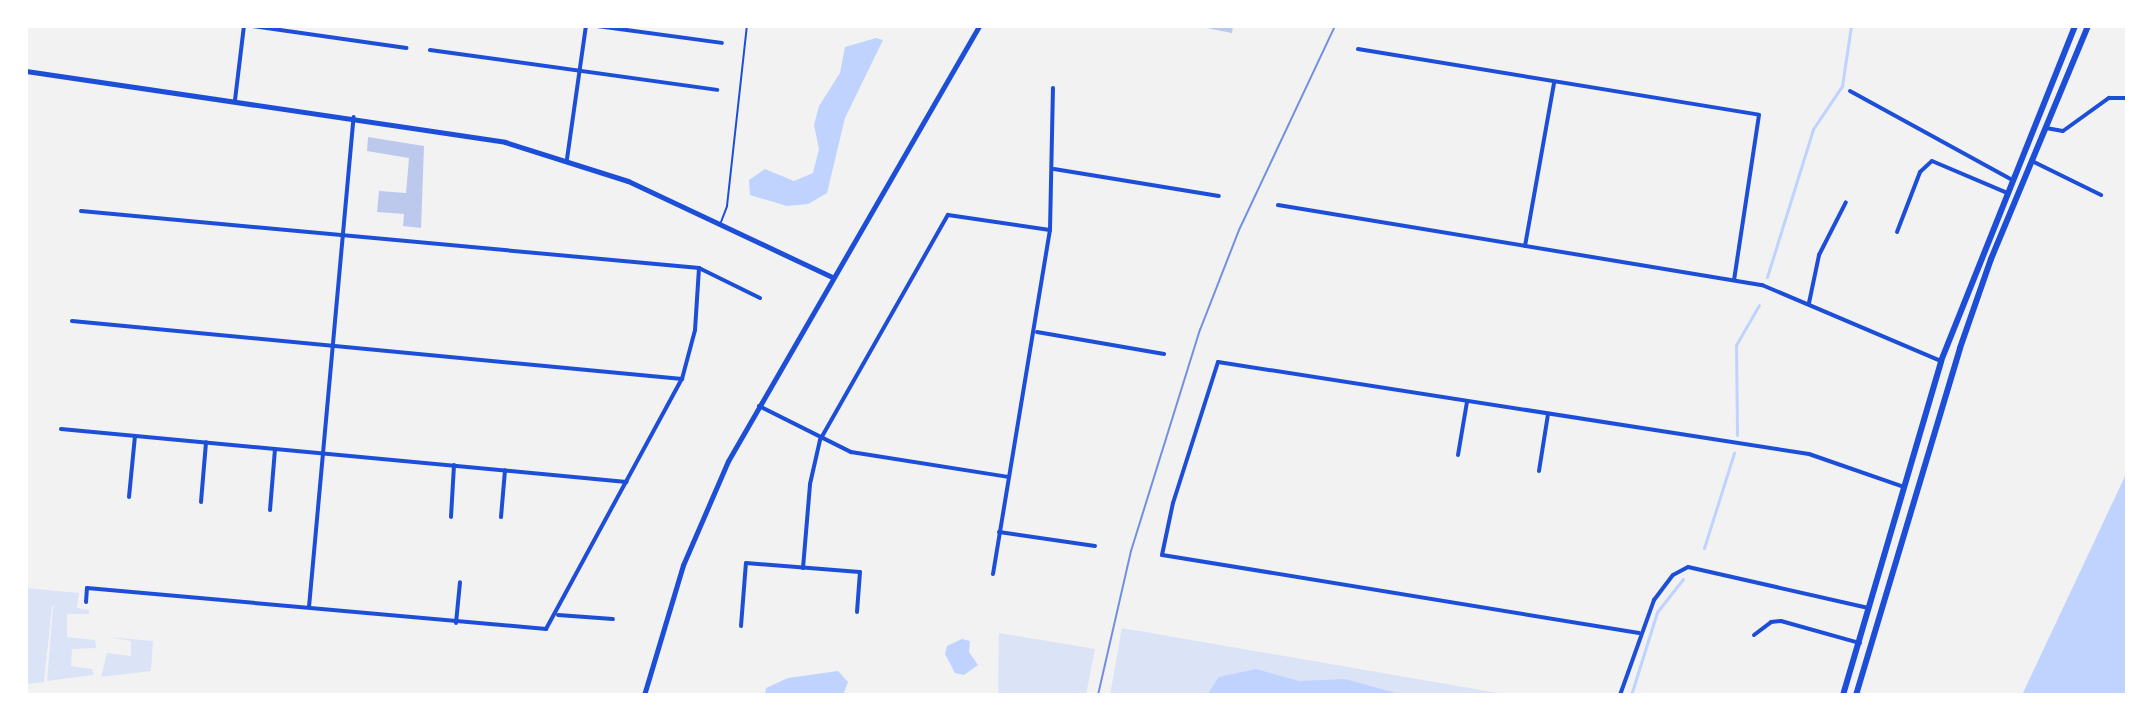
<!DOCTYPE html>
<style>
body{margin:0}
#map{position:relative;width:2153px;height:721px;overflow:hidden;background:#f2f2f2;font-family:"IBM Plex Serif",serif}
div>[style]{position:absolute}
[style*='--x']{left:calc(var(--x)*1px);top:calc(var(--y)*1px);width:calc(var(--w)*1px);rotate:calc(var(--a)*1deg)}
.green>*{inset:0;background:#dbe4f7}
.water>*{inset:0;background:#bfd3fe}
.stream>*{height:3px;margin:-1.5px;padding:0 1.5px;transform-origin:1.5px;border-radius:1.5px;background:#bfd3fe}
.building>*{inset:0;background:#bdc9ec}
.service>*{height:2px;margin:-1px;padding:0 1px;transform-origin:1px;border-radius:1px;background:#1d4ed8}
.minor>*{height:4px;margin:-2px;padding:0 2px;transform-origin:2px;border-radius:2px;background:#1d4ed8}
.tertiary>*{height:5px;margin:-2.5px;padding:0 2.5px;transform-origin:2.5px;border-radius:2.5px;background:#1d4ed8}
.secondary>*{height:6px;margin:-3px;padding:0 3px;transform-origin:3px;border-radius:3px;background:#1d4ed8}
.tram>*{height:2px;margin:-1px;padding:0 1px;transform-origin:1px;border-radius:1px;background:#7290e2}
span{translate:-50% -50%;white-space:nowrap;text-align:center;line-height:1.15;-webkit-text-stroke:6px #fff;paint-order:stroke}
.frame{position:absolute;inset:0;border:28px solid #fff;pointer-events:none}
</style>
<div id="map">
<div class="green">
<div style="clip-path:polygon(26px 588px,79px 593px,77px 608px,89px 610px,89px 614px,67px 614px,67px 637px,95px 640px,96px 648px,72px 649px,71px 666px,92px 669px,94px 675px,47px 681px,53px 607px,58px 607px,52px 606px,44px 682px,26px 684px)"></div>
<div style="clip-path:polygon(1122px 628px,1510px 695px,1110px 695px)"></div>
<div style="clip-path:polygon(999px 633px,1095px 649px,1086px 695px,998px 695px)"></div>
<div style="clip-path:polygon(108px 637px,153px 641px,151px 671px,101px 677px,107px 653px,131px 656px,131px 641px)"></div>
</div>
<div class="water">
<div style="clip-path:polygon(876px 38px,883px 40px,845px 118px,827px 193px,808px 204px,787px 206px,750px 195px,749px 180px,765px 169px,794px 181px,813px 173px,819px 149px,814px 125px,819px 106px,840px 73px,845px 47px)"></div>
<div style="clip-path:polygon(2127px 472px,2127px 695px,2022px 695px)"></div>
<div style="clip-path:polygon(962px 639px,970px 641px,969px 652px,978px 665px,964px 675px,955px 673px,945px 654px,947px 646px)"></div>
<div style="clip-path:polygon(1256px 669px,1299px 681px,1345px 679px,1403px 695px,1207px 695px,1219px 677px)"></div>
<div style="clip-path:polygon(838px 671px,848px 682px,843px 695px,765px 695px,766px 688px,788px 678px)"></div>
</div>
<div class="stream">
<div style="--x:1767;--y:277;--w:155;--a:-72.7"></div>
<div style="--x:1813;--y:129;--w:52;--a:-56"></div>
<div style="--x:1842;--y:86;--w:61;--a:-81.5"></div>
<div style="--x:1737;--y:435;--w:90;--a:-90.6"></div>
<div style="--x:1736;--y:345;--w:46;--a:-60.1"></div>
<div style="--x:1704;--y:548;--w:100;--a:-72.5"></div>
<div style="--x:1631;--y:695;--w:87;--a:-72.6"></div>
<div style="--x:1657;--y:612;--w:42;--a:-51.8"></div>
</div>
<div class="building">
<div style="clip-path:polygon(1196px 26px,1233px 26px,1232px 33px)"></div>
<div style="clip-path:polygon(368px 137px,424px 146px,421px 228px,403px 226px,404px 214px,377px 212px,379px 191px,406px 193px,409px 158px,367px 151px)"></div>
</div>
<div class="service">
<div style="--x:721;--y:222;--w:17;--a:-69"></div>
<div style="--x:727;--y:206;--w:181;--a:-83.7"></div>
</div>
<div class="minor">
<div style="--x:252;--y:26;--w:156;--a:8.1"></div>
<div style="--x:597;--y:26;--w:126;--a:7.7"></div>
<div style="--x:1358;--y:49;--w:406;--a:9.3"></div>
<div style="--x:1759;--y:115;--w:167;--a:98.6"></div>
<div style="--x:430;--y:50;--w:290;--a:7.9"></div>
<div style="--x:1850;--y:91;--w:183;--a:28.7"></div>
<div style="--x:235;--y:100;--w:75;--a:-83.1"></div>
<div style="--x:2046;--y:128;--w:17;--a:10"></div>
<div style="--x:2063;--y:131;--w:57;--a:-35.7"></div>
<div style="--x:2109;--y:98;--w:18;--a:0"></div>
<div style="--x:567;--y:159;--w:134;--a:-81.9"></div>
<div style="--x:2032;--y:161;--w:77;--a:26.2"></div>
<div style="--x:1054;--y:169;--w:167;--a:9.3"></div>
<div style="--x:1278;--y:205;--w:491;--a:9.4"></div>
<div style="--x:1762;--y:285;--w:194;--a:23"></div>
<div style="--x:81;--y:211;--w:621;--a:5.27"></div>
<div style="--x:699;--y:268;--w:68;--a:26.2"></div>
<div style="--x:1897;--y:232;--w:64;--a:-69"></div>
<div style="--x:1920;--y:172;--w:16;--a:-43"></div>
<div style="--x:1932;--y:161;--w:79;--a:23"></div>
<div style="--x:1525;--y:246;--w:166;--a:-79.9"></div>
<div style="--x:1809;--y:303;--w:49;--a:-78.2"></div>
<div style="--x:1819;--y:255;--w:59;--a:-63"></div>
<div style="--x:72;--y:321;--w:613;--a:5.43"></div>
<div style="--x:1037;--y:332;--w:129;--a:9.8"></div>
<div style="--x:759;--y:406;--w:103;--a:26.6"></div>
<div style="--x:851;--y:452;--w:159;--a:9"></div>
<div style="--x:61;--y:429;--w:568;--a:5.35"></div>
<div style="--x:1458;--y:455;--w:54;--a:-80.4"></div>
<div style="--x:1539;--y:471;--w:58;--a:-81"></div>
<div style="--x:129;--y:497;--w:61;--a:-84.4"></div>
<div style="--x:201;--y:502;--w:60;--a:-85.2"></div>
<div style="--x:270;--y:510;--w:61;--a:-85.3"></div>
<div style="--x:451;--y:517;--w:52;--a:-86.7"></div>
<div style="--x:501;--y:517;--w:47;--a:-85.1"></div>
<div style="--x:999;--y:532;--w:97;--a:8.3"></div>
<div style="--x:803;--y:568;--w:84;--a:-85.2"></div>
<div style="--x:810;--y:484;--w:45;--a:-77.2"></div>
<div style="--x:820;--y:440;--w:259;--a:-60.4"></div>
<div style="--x:948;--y:215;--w:103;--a:8.4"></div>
<div style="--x:993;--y:574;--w:349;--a:-80.6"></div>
<div style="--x:1050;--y:230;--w:142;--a:-88.8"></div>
<div style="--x:86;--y:602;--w:14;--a:-86"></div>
<div style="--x:87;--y:588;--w:461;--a:5.1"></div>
<div style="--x:546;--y:629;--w:285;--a:-61.5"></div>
<div style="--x:682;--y:379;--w:51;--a:-75.1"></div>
<div style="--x:695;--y:330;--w:62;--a:-86.3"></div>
<div style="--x:309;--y:607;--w:492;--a:-84.8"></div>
<div style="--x:558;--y:615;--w:55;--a:4.2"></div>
<div style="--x:456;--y:623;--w:41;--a:-84.4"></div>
<div style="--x:741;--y:626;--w:63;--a:-85.5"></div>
<div style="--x:746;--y:563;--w:114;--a:4.5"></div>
<div style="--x:860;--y:572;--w:40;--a:94.3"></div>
<div style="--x:1639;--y:633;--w:483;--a:-170.7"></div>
<div style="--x:1162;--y:555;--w:53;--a:-78.1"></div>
<div style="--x:1173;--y:503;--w:148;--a:-72.3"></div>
<div style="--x:1218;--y:362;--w:598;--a:8.85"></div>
<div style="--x:1809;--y:454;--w:101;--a:19.2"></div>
<div style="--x:1754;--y:635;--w:21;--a:-37"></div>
<div style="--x:1771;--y:622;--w:10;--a:-6"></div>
<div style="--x:1781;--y:621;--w:82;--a:15.6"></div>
<div style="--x:1620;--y:695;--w:101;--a:-70.3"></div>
<div style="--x:1654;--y:600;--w:31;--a:-53"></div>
<div style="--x:1673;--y:575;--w:17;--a:-28"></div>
<div style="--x:1688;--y:567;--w:185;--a:12.8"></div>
</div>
<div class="tertiary">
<div style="--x:26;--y:71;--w:484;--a:8.4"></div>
<div style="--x:505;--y:142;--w:129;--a:17.6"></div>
<div style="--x:628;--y:181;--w:225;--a:25.2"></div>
<div style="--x:644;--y:695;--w:136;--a:-73.3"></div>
<div style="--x:683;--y:565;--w:113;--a:-66.6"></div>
<div style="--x:728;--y:461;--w:502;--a:-60.01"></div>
</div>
<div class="secondary">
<div style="--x:1843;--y:695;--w:348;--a:-73.6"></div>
<div style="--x:1941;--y:361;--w:361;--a:-68.2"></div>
<div style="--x:1856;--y:695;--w:362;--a:-73.3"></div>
<div style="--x:1960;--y:348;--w:94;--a:-70.8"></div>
<div style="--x:1991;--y:259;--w:252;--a:-67.4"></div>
</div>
<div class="tram">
<div style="--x:1098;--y:695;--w:148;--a:-77.1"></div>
<div style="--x:1131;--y:551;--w:232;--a:-72.7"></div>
<div style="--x:1200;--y:330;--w:107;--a:-68.7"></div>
<div style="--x:1239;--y:230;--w:225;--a:-64.8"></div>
</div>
<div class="frame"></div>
</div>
